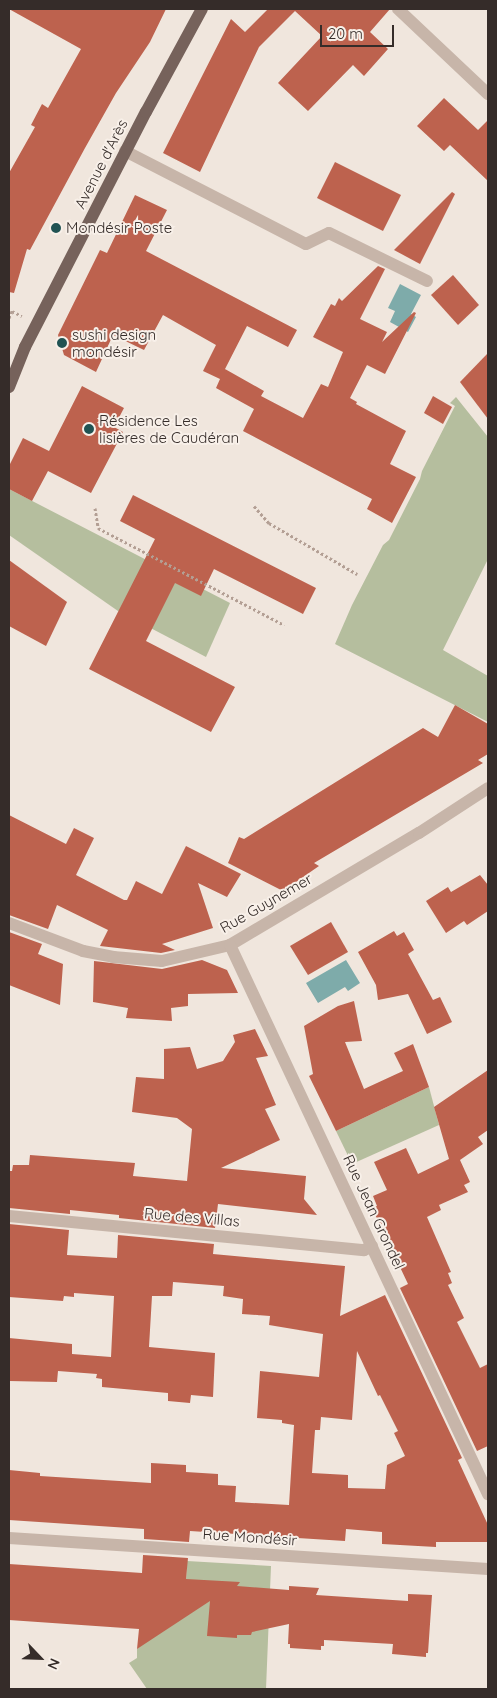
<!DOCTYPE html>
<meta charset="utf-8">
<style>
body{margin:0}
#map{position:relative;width:497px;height:1698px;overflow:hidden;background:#f0e6dd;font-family:Quicksand,sans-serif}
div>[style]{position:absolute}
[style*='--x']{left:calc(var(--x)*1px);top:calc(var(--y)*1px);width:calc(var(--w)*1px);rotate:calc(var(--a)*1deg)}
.green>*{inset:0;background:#b5be9e}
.water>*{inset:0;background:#7eabaa}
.building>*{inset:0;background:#bd624e}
.path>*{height:3px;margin-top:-1.5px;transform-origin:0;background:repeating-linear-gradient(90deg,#b39f94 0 2.5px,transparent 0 5px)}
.minor>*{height:12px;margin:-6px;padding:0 6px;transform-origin:6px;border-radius:6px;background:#c7b5a9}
.major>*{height:12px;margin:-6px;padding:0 6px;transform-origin:6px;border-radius:6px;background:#76625b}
.dots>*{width:14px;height:14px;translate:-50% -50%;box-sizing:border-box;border:2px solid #f8f0e9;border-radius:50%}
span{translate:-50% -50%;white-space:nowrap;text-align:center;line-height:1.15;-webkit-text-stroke:4px #f8f0e9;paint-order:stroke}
.street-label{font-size:15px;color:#352c29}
.poi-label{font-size:15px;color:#352c29}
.left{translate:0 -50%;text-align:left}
.frame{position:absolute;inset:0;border:10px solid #352c29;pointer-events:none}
.north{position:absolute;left:15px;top:1633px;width:50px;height:50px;-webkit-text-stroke:4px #f8f0e9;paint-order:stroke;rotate:114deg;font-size:14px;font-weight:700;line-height:20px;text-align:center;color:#352c29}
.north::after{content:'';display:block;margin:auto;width:18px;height:22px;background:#352c29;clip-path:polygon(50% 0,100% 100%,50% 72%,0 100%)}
.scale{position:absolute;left:320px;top:25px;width:74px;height:22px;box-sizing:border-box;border:2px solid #352c29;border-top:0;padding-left:6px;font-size:15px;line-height:18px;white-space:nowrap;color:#352c29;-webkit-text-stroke:4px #f8f0e9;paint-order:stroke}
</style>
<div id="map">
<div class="green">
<div style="clip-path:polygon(456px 397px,488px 437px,488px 559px,443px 650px,488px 676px,488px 722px,335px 644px,352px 605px,383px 545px,389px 540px,420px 479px,422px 471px,455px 406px,450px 403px)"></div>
<div style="clip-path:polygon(9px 489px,230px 603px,206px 657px,118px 611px,9px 535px)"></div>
<div style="clip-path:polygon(429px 1087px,439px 1125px,352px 1164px,336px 1131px)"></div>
<div style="clip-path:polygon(187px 1561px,271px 1566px,266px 1689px,147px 1689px,129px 1663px,137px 1658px,137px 1649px,185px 1598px)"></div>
</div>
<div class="water">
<div style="clip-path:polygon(400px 284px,421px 295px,411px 314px,416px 317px,408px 332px,390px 322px,395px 311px,388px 308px)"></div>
<div style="clip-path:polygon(346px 960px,360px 983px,348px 991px,345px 987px,318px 1003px,306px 983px)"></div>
</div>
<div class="building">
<div style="clip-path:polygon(9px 9px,166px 9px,150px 42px,116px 93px,85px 148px,30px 250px,27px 249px,14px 293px,9px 292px,9px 173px,35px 127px,31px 125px,42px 104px,48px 108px,81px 49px)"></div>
<div style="clip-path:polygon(268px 9px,390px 9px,370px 32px,388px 49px,364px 76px,353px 65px,308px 111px,278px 83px,322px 36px,295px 11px,259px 47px,200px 172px,163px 153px,231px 19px,245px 32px)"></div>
<div style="clip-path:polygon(444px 98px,478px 130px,488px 120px,488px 181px,450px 145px,444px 151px,417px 126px)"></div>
<div style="clip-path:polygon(335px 162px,401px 195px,383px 231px,317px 198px)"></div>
<div style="clip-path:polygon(452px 192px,455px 194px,420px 264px,394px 250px)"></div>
<div style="clip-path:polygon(135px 195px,167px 210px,146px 251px,297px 330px,288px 347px,247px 326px,224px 371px,225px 369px,264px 391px,261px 396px,303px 418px,321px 384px,328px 387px,343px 352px,313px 337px,331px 304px,335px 306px,339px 298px,342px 301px,378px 266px,385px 269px,360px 319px,387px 332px,382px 342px,414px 312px,416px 313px,385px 374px,367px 365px,350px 398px,357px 402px,356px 404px,406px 431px,390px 464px,416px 477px,392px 523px,367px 509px,372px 499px,243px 431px,254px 409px,216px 388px,220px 379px,203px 371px,216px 345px,163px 315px,144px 350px,113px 335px,96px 372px,64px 355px,58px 335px,100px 250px,107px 253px)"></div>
<div style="clip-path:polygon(453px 275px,479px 305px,458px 325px,431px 295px)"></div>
<div style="clip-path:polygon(488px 353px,488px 419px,460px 382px)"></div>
<div style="clip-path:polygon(82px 386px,124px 408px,114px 427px,123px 432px,91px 493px,48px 471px,32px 501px,9px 489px,9px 466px,23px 438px,49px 451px)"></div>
<div style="clip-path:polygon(433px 396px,452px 407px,443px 424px,424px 413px)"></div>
<div style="clip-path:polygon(133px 495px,316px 588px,303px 614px,214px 569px,201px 596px,175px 583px,146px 641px,235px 687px,211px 732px,89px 669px,155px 539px,120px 521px)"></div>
<div style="clip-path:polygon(9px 560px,67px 602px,46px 646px,9px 626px)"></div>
<div style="clip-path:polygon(455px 705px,488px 724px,488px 754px,478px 760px,483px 763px,314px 863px,319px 866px,283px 891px,228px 863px,239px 837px,244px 839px,423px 728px,438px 737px)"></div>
<div style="clip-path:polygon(9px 815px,66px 844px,74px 828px,94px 838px,76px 875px,124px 900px,127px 900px,136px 881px,162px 894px,186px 846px,241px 874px,227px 897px,198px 883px,213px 928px,162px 944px,175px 950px,161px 953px,100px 946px,108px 930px,57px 905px,48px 929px,9px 915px)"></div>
<div style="clip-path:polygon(480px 875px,488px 885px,488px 911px,467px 925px,464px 921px,446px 933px,426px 901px,448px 887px,451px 892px)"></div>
<div style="clip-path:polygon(331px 922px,348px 952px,308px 975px,290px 946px)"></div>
<div style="clip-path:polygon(394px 931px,397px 936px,404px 932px,414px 950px,408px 954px,433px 1000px,440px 997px,452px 1022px,427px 1034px,408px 994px,378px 1000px,376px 985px,358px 952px)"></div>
<div style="clip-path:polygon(9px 932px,42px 944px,38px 954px,63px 964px,60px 1005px,9px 985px)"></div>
<div style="clip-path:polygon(202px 960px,227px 970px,238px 993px,188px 994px,188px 1006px,171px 1008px,172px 1021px,126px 1018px,128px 1008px,93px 1002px,94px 961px,162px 969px)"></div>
<div style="clip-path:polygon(354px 1001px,362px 1041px,345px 1042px,364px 1089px,403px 1071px,394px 1053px,413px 1044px,429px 1087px,336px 1131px,309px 1076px,313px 1074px,304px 1026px,338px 1006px)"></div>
<div style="clip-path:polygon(255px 1029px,268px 1056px,256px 1058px,276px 1105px,265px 1109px,280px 1140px,221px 1168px,306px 1176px,304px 1199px,317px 1215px,218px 1204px,215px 1228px,119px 1218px,119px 1215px,70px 1210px,70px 1214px,9px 1208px,9px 1171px,12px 1171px,13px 1165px,29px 1165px,30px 1155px,135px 1163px,133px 1176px,187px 1181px,192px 1129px,177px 1118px,132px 1112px,136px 1077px,164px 1079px,164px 1049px,190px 1047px,197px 1069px,223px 1061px,235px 1042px,233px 1035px)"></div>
<div style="clip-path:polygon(488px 1070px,488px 1130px,478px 1137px,483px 1144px,460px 1160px,470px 1182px,464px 1185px,468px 1192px,439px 1205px,441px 1210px,427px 1217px,451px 1272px,448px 1273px,452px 1283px,448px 1285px,464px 1318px,457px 1322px,480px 1368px,488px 1364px,488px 1446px,477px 1451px,400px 1288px,408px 1284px,372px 1208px,377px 1206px,373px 1196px,387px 1190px,374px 1162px,406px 1148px,418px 1174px,449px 1159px,434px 1107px)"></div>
<div style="clip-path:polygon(evenodd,9px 1224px,69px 1230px,67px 1255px,117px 1258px,118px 1235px,214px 1244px,213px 1254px,345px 1266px,340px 1316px,385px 1295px,462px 1458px,458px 1460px,488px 1525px,488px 1542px,436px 1542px,436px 1547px,382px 1544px,382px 1532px,346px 1529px,345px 1541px,190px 1531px,189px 1542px,144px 1539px,144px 1529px,9px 1520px,9px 1470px,40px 1473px,40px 1476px,151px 1483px,151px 1463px,186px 1465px,186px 1472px,218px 1474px,218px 1485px,236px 1486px,235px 1502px,289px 1505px,294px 1425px,282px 1423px,282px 1420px,257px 1418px,260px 1371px,319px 1377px,323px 1334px,269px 1325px,270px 1316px,242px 1314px,243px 1299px,223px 1296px,224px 1286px,173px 1282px,172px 1296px,152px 1296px,149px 1347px,215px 1353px,213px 1397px,191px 1395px,190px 1403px,168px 1401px,168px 1393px,102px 1387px,102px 1379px,96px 1378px,97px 1374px,58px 1371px,57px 1382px,9px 1381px,9px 1338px,72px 1344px,72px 1354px,111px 1357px,114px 1296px,74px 1293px,74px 1297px,64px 1296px,63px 1301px,9px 1297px,9px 1224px,357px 1351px,378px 1396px,380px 1395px,398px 1431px,394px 1433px,405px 1456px,387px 1465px,385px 1489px,348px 1488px,348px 1475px,312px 1473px,315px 1430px,320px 1430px,321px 1417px,352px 1420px,357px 1351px)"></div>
<div style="clip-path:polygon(143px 1555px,188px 1558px,186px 1579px,240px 1582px,237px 1586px,289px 1590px,289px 1586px,319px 1588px,316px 1595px,408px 1601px,408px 1594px,432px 1595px,428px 1653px,426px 1653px,426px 1657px,392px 1654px,393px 1644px,324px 1640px,324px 1646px,321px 1646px,321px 1650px,290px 1648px,290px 1644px,288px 1644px,289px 1624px,252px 1632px,251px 1635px,237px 1635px,237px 1638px,207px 1636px,210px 1601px,137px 1649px,139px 1629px,9px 1620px,9px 1564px,142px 1573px)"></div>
</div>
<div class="path">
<div style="--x:9;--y:318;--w:8;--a:-67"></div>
<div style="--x:12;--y:311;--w:11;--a:27"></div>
<div style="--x:254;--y:506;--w:23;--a:49"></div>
<div style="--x:269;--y:523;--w:102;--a:30.1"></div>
<div style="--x:95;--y:508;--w:20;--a:81"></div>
<div style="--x:98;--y:528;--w:210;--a:27.5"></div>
</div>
<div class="minor">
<div style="--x:398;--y:9;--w:124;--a:43.4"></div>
<div style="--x:125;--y:151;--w:203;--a:27.2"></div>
<div style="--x:306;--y:244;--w:25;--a:-26"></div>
<div style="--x:329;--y:233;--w:109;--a:26.1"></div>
<div style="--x:9;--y:923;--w:79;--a:20.7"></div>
<div style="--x:83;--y:951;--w:31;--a:11"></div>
<div style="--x:113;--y:957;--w:49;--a:4.7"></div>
<div style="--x:162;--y:961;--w:70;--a:-13.2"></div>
<div style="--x:230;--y:945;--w:220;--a:-30.7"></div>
<div style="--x:419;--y:833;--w:82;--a:-33.1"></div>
<div style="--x:230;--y:945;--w:607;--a:64.83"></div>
<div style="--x:9;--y:1216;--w:357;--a:5.5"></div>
<div style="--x:364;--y:1250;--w:9;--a:-27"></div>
<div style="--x:9;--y:1538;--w:480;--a:3.7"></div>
</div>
<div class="major">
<div style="--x:9;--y:387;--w:43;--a:-68.2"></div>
<div style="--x:25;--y:347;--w:264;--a:-62.8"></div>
<div style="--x:146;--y:112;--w:117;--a:-61.5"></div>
</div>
<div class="dots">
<div style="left:56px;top:228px;background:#215353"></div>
<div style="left:62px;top:343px;background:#215353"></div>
<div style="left:89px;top:429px;background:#215353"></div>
</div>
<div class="street-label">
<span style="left:101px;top:164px;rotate:-63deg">Avenue d'Arès</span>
<span style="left:266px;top:903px;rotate:-30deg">Rue Guynemer</span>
<span style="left:374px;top:1212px;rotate:65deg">Rue Jean Grondel</span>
<span style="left:192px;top:1217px;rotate:5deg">Rue des Villas</span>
<span style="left:250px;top:1537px;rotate:4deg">Rue Mondésir</span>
</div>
<div class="poi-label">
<span class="left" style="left:66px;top:228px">Mondésir Poste</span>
<span class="left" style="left:72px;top:343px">sushi design<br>mondésir</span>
<span class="left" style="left:99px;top:429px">Résidence Les<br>lisières de Caudéran</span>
</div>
<div class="frame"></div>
<div class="north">N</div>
<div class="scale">20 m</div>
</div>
